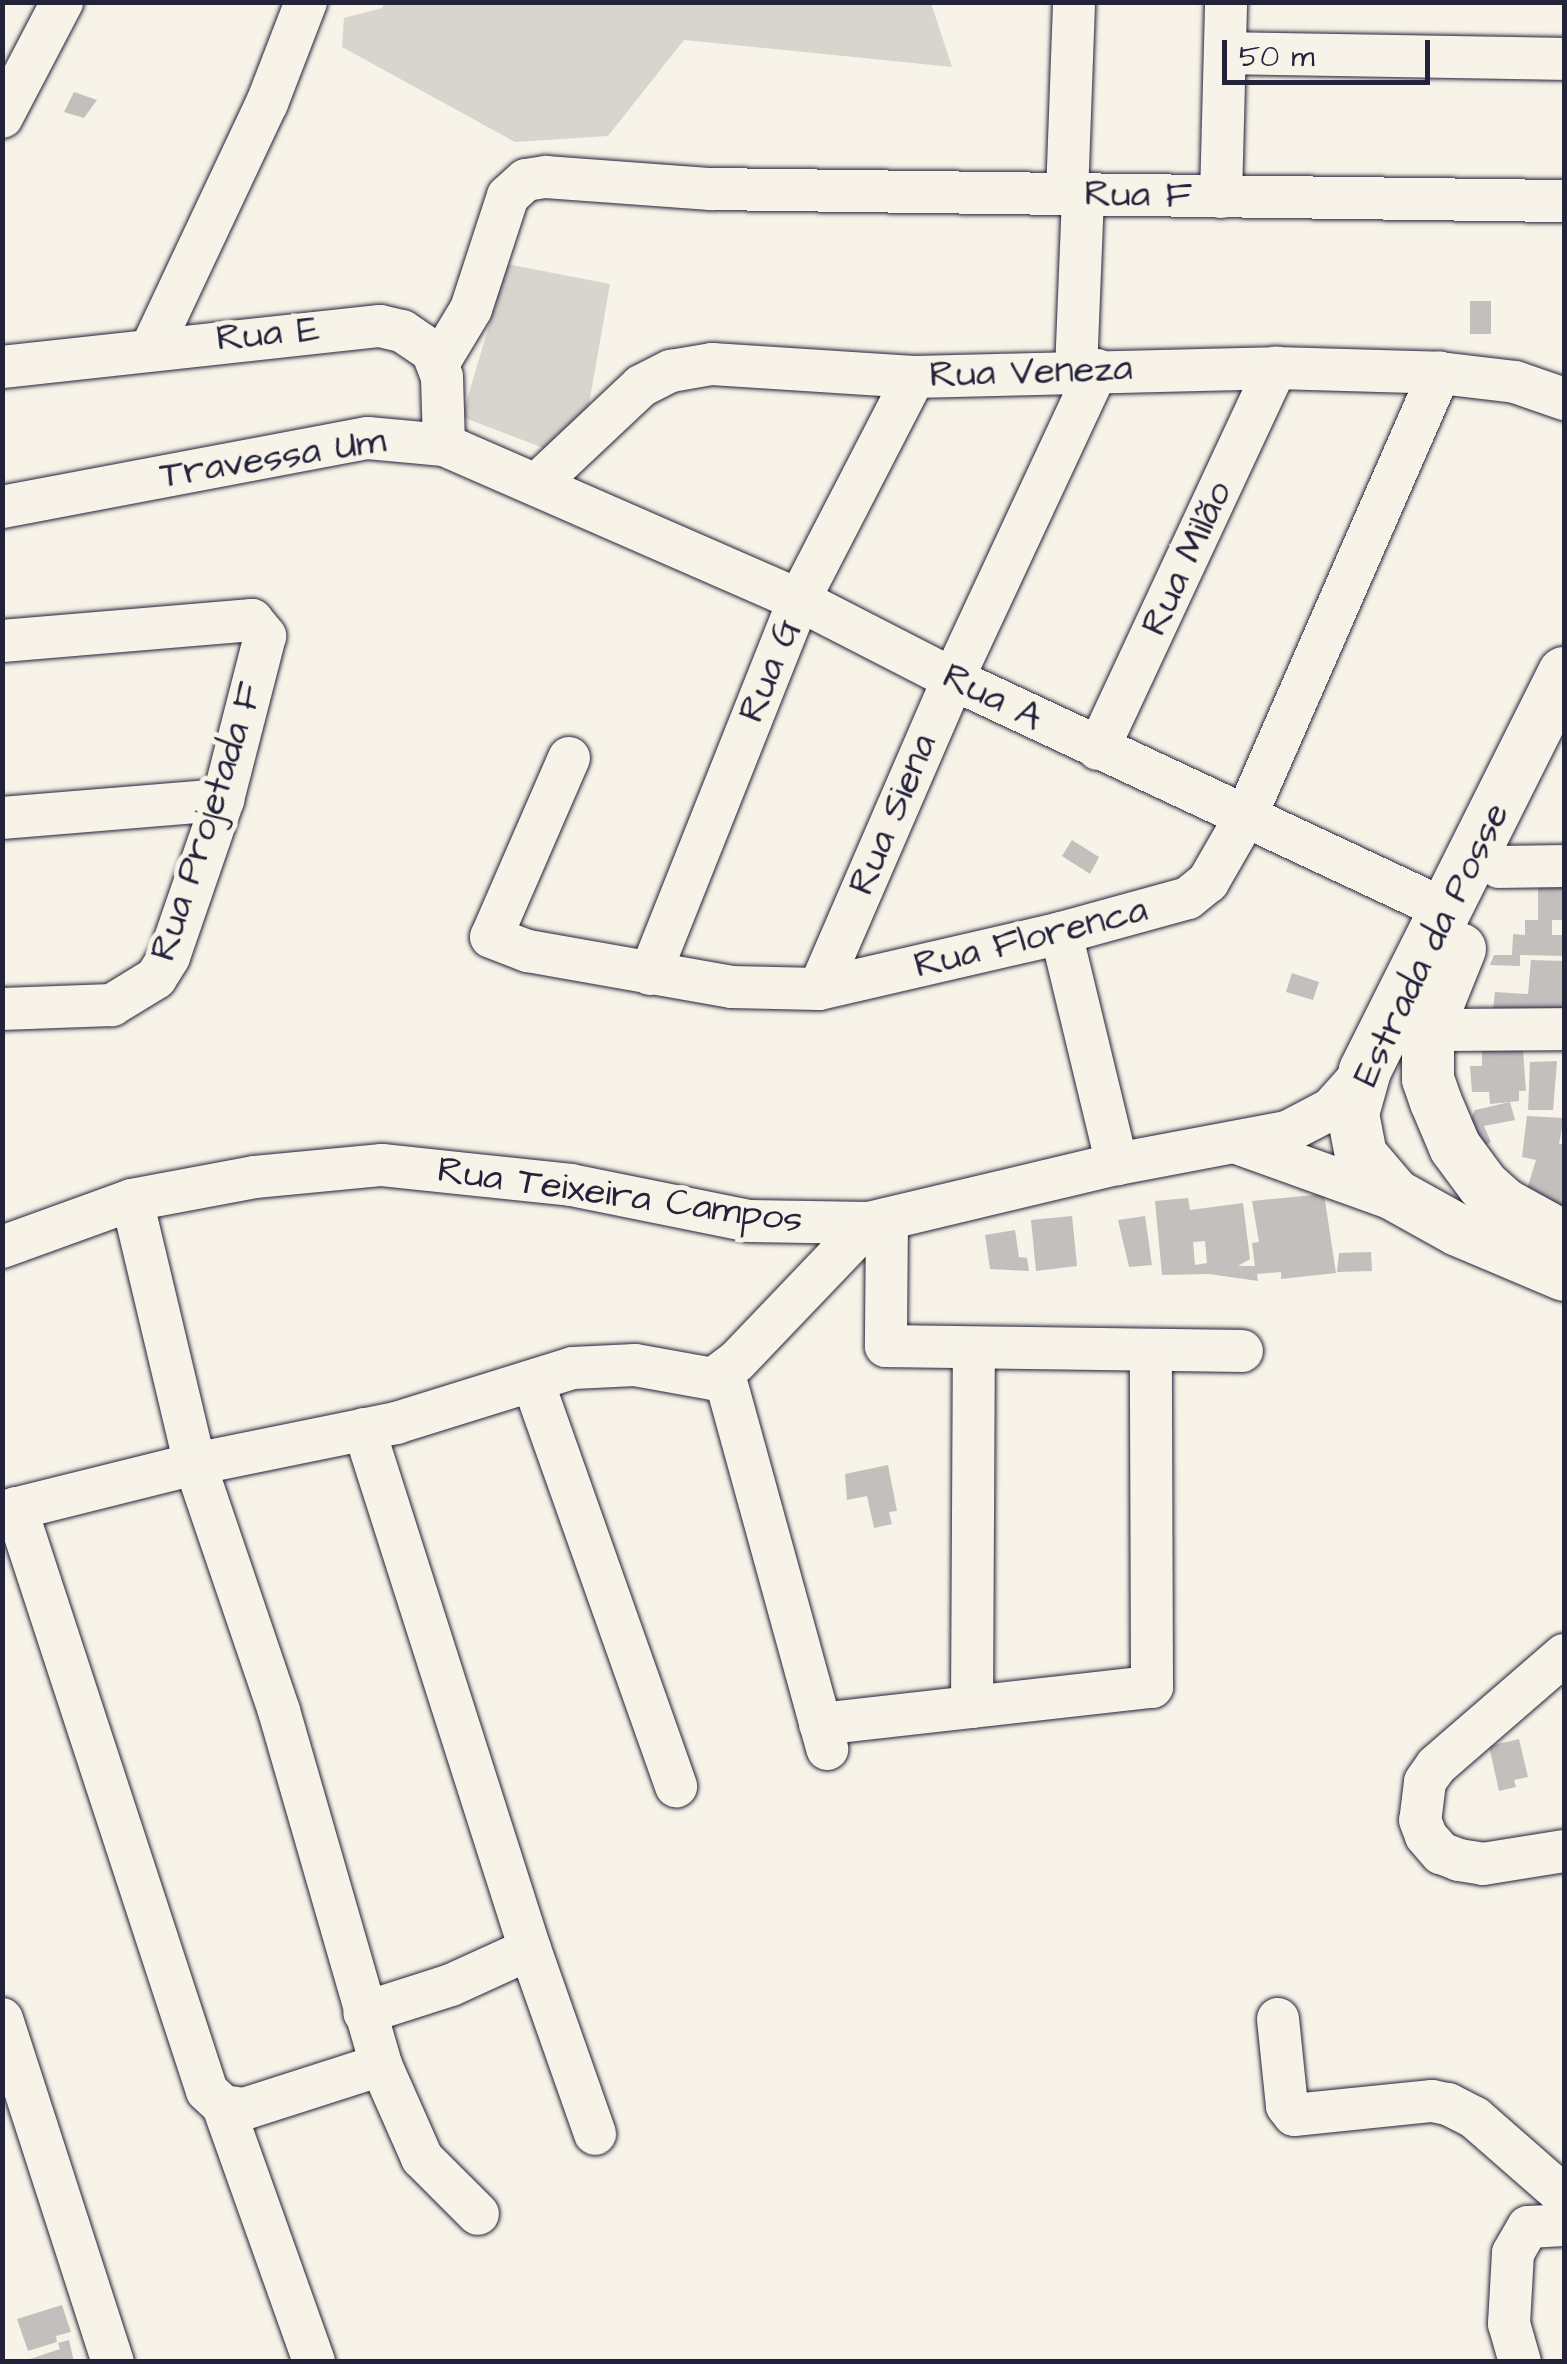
<!DOCTYPE html>
<meta charset="utf-8">
<style>
body{margin:0}
#map{position:relative;width:1567px;height:2364px;overflow:hidden;background:#f7f3e8;font-family:"Architects Daughter",sans-serif}
div>[style]{position:absolute}
[style*='--x']{left:calc(var(--x)*1px);top:calc(var(--y)*1px);width:calc(var(--w)*1px);rotate:calc(var(--a)*1deg)}
.green>*{inset:0;background:#d8d5cf}
.building>*{inset:0;background:#c2bfbd}
.roads{filter:drop-shadow(0 0 2px #22223b) drop-shadow(0 0 2px #22223b)}
.minor>*{height:42px;margin:-21px;padding:0 21px;transform-origin:21px;border-radius:21px;background:#f7f3e8}
.major>*{height:52px;margin:-26px;padding:0 26px;transform-origin:26px;border-radius:26px;background:#f7f3e8}
span{translate:-50% -50%;white-space:nowrap;text-align:center;line-height:1.15;-webkit-text-stroke:10px #f7f3e8;paint-order:stroke}
.street-label{font-size:38px;color:#22223b}
.frame{position:absolute;inset:0;border:5px solid #22223b;pointer-events:none}
.scale{position:absolute;left:1222px;top:40px;width:208px;height:45px;box-sizing:border-box;border:5px solid #22223b;border-top:0;padding-left:12px;font-size:30px;line-height:35px;white-space:nowrap;color:#22223b;-webkit-text-stroke:8px #f7f3e8;paint-order:stroke}
</style>
<div id="map">
<div class="green">
<div style="clip-path:polygon(931px 3px,952px 67px,684px 40px,608px 136px,515px 142px,342px 47px,344px 18px,382px 8px,385px 3px)"></div>
<div style="clip-path:polygon(507px 264px,610px 284px,588px 410px,546px 449px,462px 417px)"></div>
</div>
<div class="building">
<div style="clip-path:polygon(74px 92px,97px 100px,84px 118px,64px 112px)"></div>
<div style="clip-path:polygon(1470px 301px,1491px 301px,1491px 334px,1470px 334px)"></div>
<div style="clip-path:polygon(1072px 840px,1099px 857px,1090px 874px,1062px 856px)"></div>
<div style="clip-path:polygon(1538px 884px,1564px 884px,1564px 920px,1552px 920px,1552px 935px,1564px 935px,1564px 956px,1520px 955px,1520px 966px,1490px 965px,1494px 955px,1512px 955px,1513px 934px,1525px 935px,1525px 920px,1538px 920px)"></div>
<div style="clip-path:polygon(1531px 960px,1564px 961px,1564px 1007px,1560px 1014px,1493px 1010px,1495px 992px,1528px 994px)"></div>
<div style="clip-path:polygon(1292px 973px,1319px 982px,1313px 1000px,1286px 992px)"></div>
<div style="clip-path:polygon(1523px 1050px,1526px 1091px,1519px 1091px,1519px 1101px,1510px 1102px,1515px 1120px,1484px 1126px,1491px 1142px,1479px 1150px,1470px 1120px,1475px 1110px,1510px 1102px,1490px 1104px,1489px 1092px,1472px 1092px,1470px 1066px,1482px 1066px,1482px 1051px)"></div>
<div style="clip-path:polygon(1557px 1061px,1553px 1110px,1528px 1110px,1530px 1062px)"></div>
<div style="clip-path:polygon(1527px 1116px,1564px 1118px,1559px 1144px,1564px 1144px,1564px 1217px,1526px 1192px,1536px 1160px,1522px 1157px)"></div>
<div style="clip-path:polygon(evenodd,1324px 1194px,1336px 1273px,1281px 1279px,1281px 1272px,1257px 1274px,1258px 1281px,1209px 1274px,1162px 1275px,1155px 1201px,1188px 1198px,1190px 1210px,1243px 1203px,1250px 1259px,1238px 1266px,1255px 1266px,1252px 1243px,1259px 1242px,1252px 1201px,1324px 1194px,1205px 1241px,1207px 1263px,1195px 1265px,1193px 1242px,1205px 1241px)"></div>
<div style="clip-path:polygon(1072px 1216px,1077px 1266px,1036px 1271px,1031px 1220px)"></div>
<div style="clip-path:polygon(1145px 1216px,1152px 1265px,1129px 1267px,1118px 1220px)"></div>
<div style="clip-path:polygon(1015px 1230px,1019px 1257px,1027px 1258px,1029px 1271px,990px 1269px,985px 1235px)"></div>
<div style="clip-path:polygon(1371px 1252px,1372px 1271px,1337px 1272px,1339px 1253px)"></div>
<div style="clip-path:polygon(888px 1465px,897px 1511px,889px 1512px,892px 1524px,874px 1528px,867px 1496px,847px 1500px,845px 1474px)"></div>
<div style="clip-path:polygon(1519px 1739px,1528px 1777px,1514px 1780px,1516px 1787px,1499px 1791px,1489px 1746px)"></div>
<div style="clip-path:polygon(62px 2305px,71px 2332px,56px 2336px,57px 2342px,28px 2351px,17px 2319px)"></div>
<div style="clip-path:polygon(69px 2340px,74px 2362px,21px 2362px,60px 2349px,58px 2343px)"></div>
</div>
<div class="roads">
<div class="minor">
<div style="--x:1226;--y:53;--w:338;--a:1"></div>
<div style="--x:2;--y:117;--w:130;--a:-62.4"></div>
<div style="--x:1067;--y:195;--w:193;--a:-87.9"></div>
<div style="--x:1221;--y:197;--w:195;--a:-88.5"></div>
<div style="--x:152;--y:347;--w:270;--a:-64.8"></div>
<div style="--x:267;--y:103;--w:108;--a:-68.9"></div>
<div style="--x:438;--y:364;--w:64;--a:-59"></div>
<div style="--x:471;--y:309;--w:119;--a:-71.9"></div>
<div style="--x:508;--y:196;--w:24;--a:-42"></div>
<div style="--x:526;--y:180;--w:20;--a:-9"></div>
<div style="--x:546;--y:177;--w:165;--a:4.2"></div>
<div style="--x:711;--y:189;--w:853;--a:0.81"></div>
<div style="--x:2;--y:367;--w:380;--a:-6.2"></div>
<div style="--x:380;--y:326;--w:23;--a:13"></div>
<div style="--x:402;--y:331;--w:36;--a:34"></div>
<div style="--x:432;--y:351;--w:28;--a:69"></div>
<div style="--x:442;--y:377;--w:68;--a:88.3"></div>
<div style="--x:1076;--y:371;--w:175;--a:-87.7"></div>
<div style="--x:537;--y:484;--w:143;--a:-43.3"></div>
<div style="--x:641;--y:386;--w:34;--a:-27"></div>
<div style="--x:671;--y:371;--w:42;--a:-9.7"></div>
<div style="--x:712;--y:364;--w:202;--a:3.7"></div>
<div style="--x:914;--y:377;--w:362;--a:-1.4"></div>
<div style="--x:1276;--y:368;--w:164;--a:1.7"></div>
<div style="--x:1440;--y:373;--w:76;--a:6.8"></div>
<div style="--x:1515;--y:382;--w:52;--a:19.1"></div>
<div style="--x:2;--y:507;--w:372;--a:-10.7"></div>
<div style="--x:368;--y:438;--w:76;--a:5.3"></div>
<div style="--x:444;--y:445;--w:387;--a:23.6"></div>
<div style="--x:799;--y:600;--w:173;--a:27.2"></div>
<div style="--x:953;--y:679;--w:544;--a:25.11"></div>
<div style="--x:2;--y:641;--w:251;--a:-4.8"></div>
<div style="--x:252;--y:620;--w:21;--a:51"></div>
<div style="--x:265;--y:636;--w:169;--a:104.4"></div>
<div style="--x:223;--y:800;--w:166;--a:109"></div>
<div style="--x:169;--y:957;--w:25;--a:122"></div>
<div style="--x:156;--y:978;--w:52;--a:148.5"></div>
<div style="--x:112;--y:1005;--w:110;--a:177.9"></div>
<div style="--x:1098;--y:749;--w:421;--a:-65"></div>
<div style="--x:569;--y:758;--w:195;--a:113.5"></div>
<div style="--x:491;--y:937;--w:40;--a:21"></div>
<div style="--x:528;--y:951;--w:207;--a:10"></div>
<div style="--x:732;--y:987;--w:87;--a:1.3"></div>
<div style="--x:819;--y:989;--w:248;--a:-13"></div>
<div style="--x:1061;--y:933;--w:132;--a:-15.4"></div>
<div style="--x:1188;--y:898;--w:26;--a:-39"></div>
<div style="--x:1208;--y:882;--w:76;--a:-60.1"></div>
<div style="--x:1246;--y:816;--w:484;--a:-66.4"></div>
<div style="--x:2;--y:818;--w:222;--a:-4.7"></div>
<div style="--x:1499;--y:867;--w:65;--a:-0.9"></div>
<div style="--x:1061;--y:933;--w:238;--a:76.4"></div>
<div style="--x:650;--y:974;--w:403;--a:-68.3"></div>
<div style="--x:799;--y:600;--w:251;--a:-62.7"></div>
<div style="--x:819;--y:989;--w:338;--a:-66.6"></div>
<div style="--x:953;--y:679;--w:341;--a:-65"></div>
<div style="--x:1431;--y:1030;--w:133;--a:-0.4"></div>
<div style="--x:1240;--y:1144;--w:174;--a:19.8"></div>
<div style="--x:132;--y:1200;--w:271;--a:76.6"></div>
<div style="--x:195;--y:1464;--w:261;--a:71.2"></div>
<div style="--x:279;--y:1711;--w:368;--a:73.9"></div>
<div style="--x:381;--y:2065;--w:102;--a:66.2"></div>
<div style="--x:422;--y:2158;--w:79;--a:45"></div>
<div style="--x:887;--y:1219;--w:127;--a:90.5"></div>
<div style="--x:886;--y:1346;--w:356;--a:0.8"></div>
<div style="--x:2;--y:1247;--w:138;--a:-19.9"></div>
<div style="--x:132;--y:1200;--w:125;--a:-10.6"></div>
<div style="--x:255;--y:1177;--w:128;--a:-5.4"></div>
<div style="--x:382;--y:1165;--w:190;--a:6"></div>
<div style="--x:571;--y:1185;--w:182;--a:11.4"></div>
<div style="--x:749;--y:1221;--w:120;--a:1"></div>
<div style="--x:869;--y:1223;--w:255;--a:-13.4"></div>
<div style="--x:1117;--y:1164;--w:173;--a:-10.7"></div>
<div style="--x:1287;--y:1132;--w:50;--a:-27.6"></div>
<div style="--x:1331;--y:1109;--w:51;--a:-48.2"></div>
<div style="--x:724;--y:1374;--w:389;--a:74.6"></div>
<div style="--x:533;--y:1382;--w:429;--a:70.5"></div>
<div style="--x:364;--y:1429;--w:546;--a:72.3"></div>
<div style="--x:530;--y:1949;--w:87;--a:155.5"></div>
<div style="--x:451;--y:1985;--w:91;--a:162.2"></div>
<div style="--x:16;--y:1508;--w:613;--a:71.86"></div>
<div style="--x:207;--y:2091;--w:22;--a:43"></div>
<div style="--x:223;--y:2106;--w:21;--a:8"></div>
<div style="--x:244;--y:2109;--w:144;--a:-17.8"></div>
<div style="--x:2;--y:1512;--w:199;--a:-14"></div>
<div style="--x:195;--y:1464;--w:205;--a:-11.5"></div>
<div style="--x:396;--y:1423;--w:185;--a:-17.3"></div>
<div style="--x:573;--y:1368;--w:62;--a:-2.8"></div>
<div style="--x:635;--y:1365;--w:79;--a:10.2"></div>
<div style="--x:713;--y:1379;--w:30;--a:-37"></div>
<div style="--x:737;--y:1361;--w:191;--a:-46.3"></div>
<div style="--x:1564;--y:1655;--w:169;--a:139.1"></div>
<div style="--x:1436;--y:1766;--w:19;--a:125"></div>
<div style="--x:1425;--y:1782;--w:38;--a:97"></div>
<div style="--x:1420;--y:1820;--w:17;--a:69"></div>
<div style="--x:1426;--y:1836;--w:23;--a:49"></div>
<div style="--x:1441;--y:1853;--w:19;--a:21"></div>
<div style="--x:1459;--y:1860;--w:24;--a:9"></div>
<div style="--x:1483;--y:1864;--w:82;--a:-9.1"></div>
<div style="--x:972;--y:1707;--w:359;--a:-89.7"></div>
<div style="--x:820;--y:1724;--w:334;--a:-6.4"></div>
<div style="--x:1152;--y:1687;--w:334;--a:-90.2"></div>
<div style="--x:530;--y:1949;--w:196;--a:70.6"></div>
<div style="--x:2;--y:2019;--w:361;--a:72.1"></div>
<div style="--x:1278;--y:2019;--w:87;--a:84.1"></div>
<div style="--x:1287;--y:2106;--w:11;--a:52"></div>
<div style="--x:1294;--y:2115;--w:139;--a:-5.8"></div>
<div style="--x:1432;--y:2101;--w:16;--a:11"></div>
<div style="--x:1448;--y:2104;--w:30;--a:27"></div>
<div style="--x:1475;--y:2118;--w:118;--a:41.2"></div>
<div style="--x:223;--y:2106;--w:272;--a:70.4"></div>
<div style="--x:1520;--y:2362;--w:40;--a:-106"></div>
<div style="--x:1509;--y:2324;--w:71;--a:-86.8"></div>
<div style="--x:1513;--y:2253;--w:30;--a:-60"></div>
<div style="--x:1528;--y:2227;--w:36;--a:-3"></div>
</div>
<div class="major">
<div style="--x:1564;--y:673;--w:445;--a:116.6"></div>
<div style="--x:1365;--y:1071;--w:45;--a:105.6"></div>
<div style="--x:1353;--y:1114;--w:42;--a:79"></div>
<div style="--x:1361;--y:1155;--w:52;--a:49.6"></div>
<div style="--x:1395;--y:1195;--w:72;--a:29.1"></div>
<div style="--x:1458;--y:1230;--w:115;--a:23"></div>
<div style="--x:1460;--y:949;--w:56;--a:112"></div>
<div style="--x:1439;--y:1001;--w:47;--a:103.4"></div>
<div style="--x:1428;--y:1047;--w:32;--a:90"></div>
<div style="--x:1428;--y:1079;--w:24;--a:71"></div>
<div style="--x:1436;--y:1102;--w:49;--a:67.1"></div>
<div style="--x:1455;--y:1147;--w:47;--a:53.6"></div>
<div style="--x:1483;--y:1185;--w:28;--a:42"></div>
<div style="--x:1504;--y:1204;--w:68;--a:28.8"></div>
</div>
</div>
<div class="street-label">
<span style="left:1138px;top:196px;rotate:1deg">Rua F</span>
<span style="left:268px;top:335px;rotate:-6deg">Rua E</span>
<span style="left:1031px;top:373px;rotate:-2deg">Rua Veneza</span>
<span style="left:273px;top:459px;rotate:-9deg">Travessa Um</span>
<span style="left:1188px;top:559px;rotate:-65deg">Rua Milão</span>
<span style="left:771px;top:671px;rotate:-68deg">Rua G</span>
<span style="left:992px;top:698px;rotate:26deg">Rua A</span>
<span style="left:894px;top:815px;rotate:-67deg">Rua Siena</span>
<span style="left:208px;top:822px;rotate:-72deg">Rua Projetada F</span>
<span style="left:1031px;top:939px;rotate:-14deg">Rua Florenca</span>
<span style="left:1432px;top:945px;rotate:-64deg">Estrada da Posse</span>
<span style="left:620px;top:1196px;rotate:8deg">Rua Teixeira Campos</span>
</div>
<div class="frame"></div>
<div class="scale">50 m</div>
</div>
